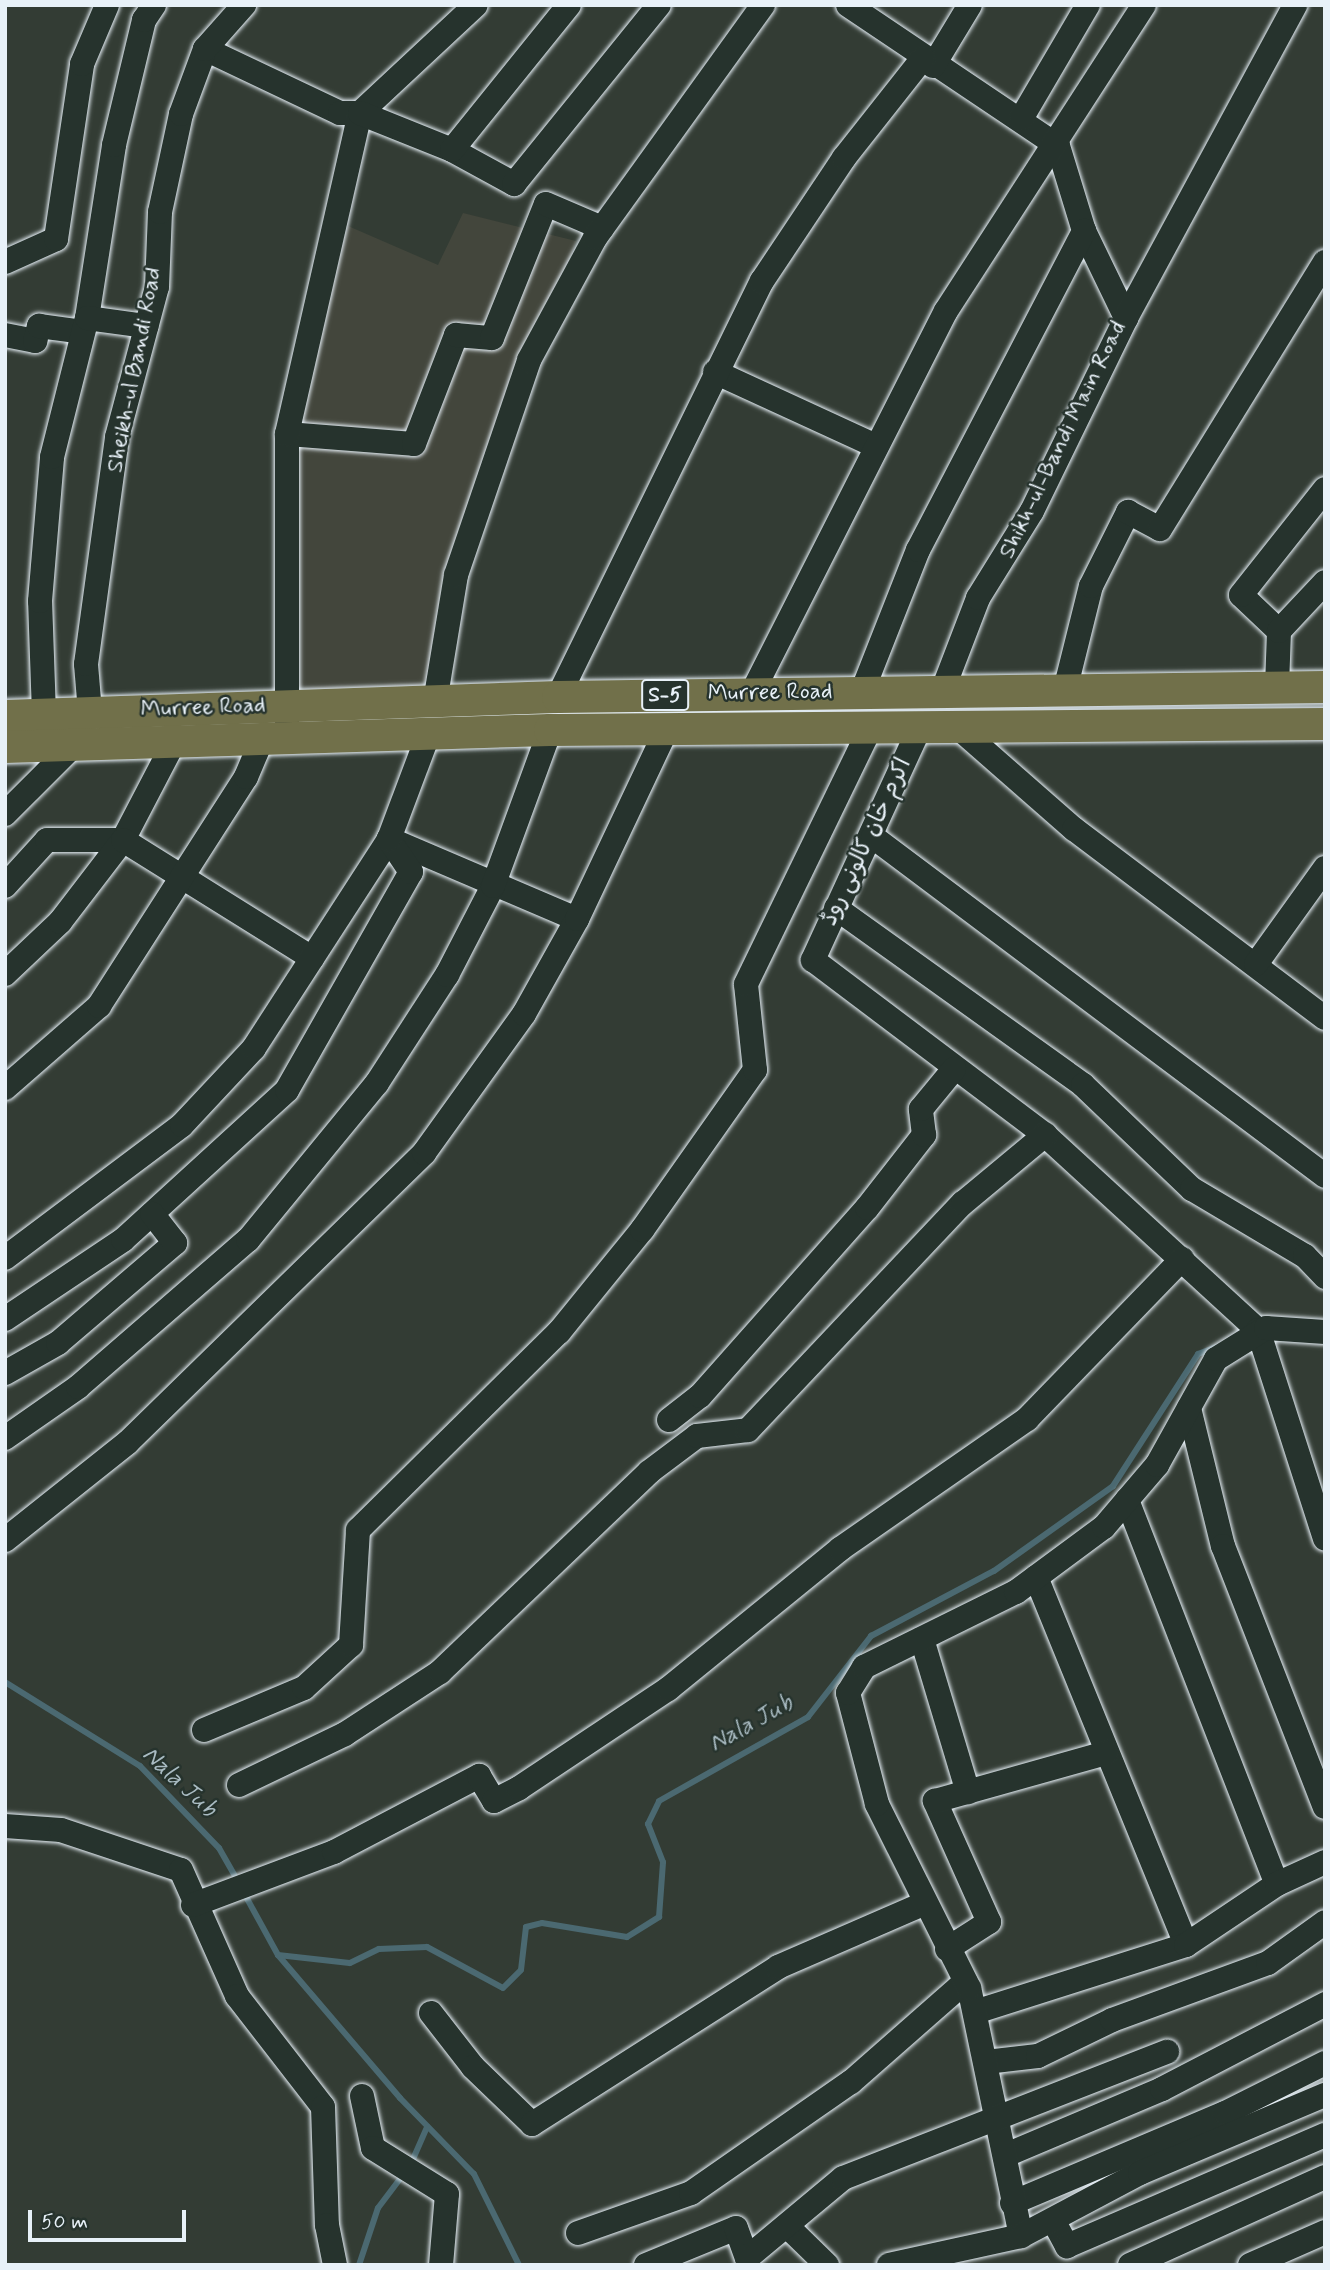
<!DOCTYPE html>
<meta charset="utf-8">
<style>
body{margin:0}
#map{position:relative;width:1330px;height:2270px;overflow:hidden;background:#333c34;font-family:Mynerve,"Playpen Sans Arabic",sans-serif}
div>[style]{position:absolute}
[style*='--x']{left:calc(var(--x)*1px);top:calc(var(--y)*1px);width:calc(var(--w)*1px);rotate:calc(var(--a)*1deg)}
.built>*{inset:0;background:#43463c}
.stream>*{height:6px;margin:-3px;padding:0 3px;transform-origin:3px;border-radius:3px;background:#4b6971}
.roads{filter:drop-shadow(0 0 2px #e8f1f8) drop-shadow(0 0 2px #e8f1f8)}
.minor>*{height:24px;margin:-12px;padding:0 12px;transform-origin:12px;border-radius:12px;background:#26332d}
.major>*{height:32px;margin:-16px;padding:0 16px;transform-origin:16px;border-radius:16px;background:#71704a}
span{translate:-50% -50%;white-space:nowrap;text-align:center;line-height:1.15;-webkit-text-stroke:5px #26332d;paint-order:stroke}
.shield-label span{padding:2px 5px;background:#26332d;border:2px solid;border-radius:5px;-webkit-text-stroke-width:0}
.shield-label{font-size:21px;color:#e8f1f8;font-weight:700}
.street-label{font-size:23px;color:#e8f1f8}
.water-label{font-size:24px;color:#a9bbc2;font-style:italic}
.frame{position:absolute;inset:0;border:7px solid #e8f1f8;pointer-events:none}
.scale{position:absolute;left:28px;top:2210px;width:158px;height:32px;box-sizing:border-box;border:4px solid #e8f1f8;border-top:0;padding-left:9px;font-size:21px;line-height:24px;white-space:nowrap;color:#e8f1f8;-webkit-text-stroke:5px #26332d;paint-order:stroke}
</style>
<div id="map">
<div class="built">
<div style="clip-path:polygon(463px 213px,576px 241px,521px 392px,431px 699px,292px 692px,288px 425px,348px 226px,438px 265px)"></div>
</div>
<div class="stream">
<div style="--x:5;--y:1682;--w:159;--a:31.9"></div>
<div style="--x:140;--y:1766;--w:114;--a:46.1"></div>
<div style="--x:219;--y:1848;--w:40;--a:60.3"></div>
<div style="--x:244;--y:1893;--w:71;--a:61.3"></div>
<div style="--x:278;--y:1955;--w:188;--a:49.5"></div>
<div style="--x:400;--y:2098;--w:106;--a:45.8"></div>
<div style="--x:474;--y:2174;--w:102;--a:63.7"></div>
<div style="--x:278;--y:1955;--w:72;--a:6.3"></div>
<div style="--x:350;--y:1963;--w:32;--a:-26"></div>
<div style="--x:379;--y:1949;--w:48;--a:-2.4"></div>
<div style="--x:427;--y:1947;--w:86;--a:28.3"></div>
<div style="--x:503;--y:1988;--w:25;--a:-45"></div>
<div style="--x:521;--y:1970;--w:43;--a:-83.4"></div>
<div style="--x:526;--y:1927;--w:16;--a:-14"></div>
<div style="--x:542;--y:1923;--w:86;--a:9.4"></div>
<div style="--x:627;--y:1937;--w:38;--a:-32"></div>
<div style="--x:659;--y:1917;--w:55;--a:-85.8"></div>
<div style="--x:663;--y:1862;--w:41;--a:-111.5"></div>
<div style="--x:648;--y:1824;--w:25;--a:-64"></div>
<div style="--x:659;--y:1801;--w:171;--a:-29.4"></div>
<div style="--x:808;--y:1717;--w:103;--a:-52.1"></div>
<div style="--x:871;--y:1636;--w:139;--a:-27.9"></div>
<div style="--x:994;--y:1571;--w:146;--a:-35.5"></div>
<div style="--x:1113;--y:1486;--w:157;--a:-57.2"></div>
<div style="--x:1198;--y:1354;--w:19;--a:-21"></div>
<div style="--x:410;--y:2166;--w:43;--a:-66.4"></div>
<div style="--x:359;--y:2265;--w:60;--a:-71.6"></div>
<div style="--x:378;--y:2208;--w:41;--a:-52.9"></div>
</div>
<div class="roads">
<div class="minor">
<div style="--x:848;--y:5;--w:253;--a:33.9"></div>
<div style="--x:1058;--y:146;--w:89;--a:73"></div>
<div style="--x:1084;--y:231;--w:97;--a:64.2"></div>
<div style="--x:205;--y:49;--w:149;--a:25.4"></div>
<div style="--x:340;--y:113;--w:20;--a:0"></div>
<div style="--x:360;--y:113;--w:158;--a:-43"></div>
<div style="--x:933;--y:66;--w:71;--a:-58.8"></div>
<div style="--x:1021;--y:119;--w:132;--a:-59.6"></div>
<div style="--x:452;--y:150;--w:71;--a:28.7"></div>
<div style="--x:514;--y:184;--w:230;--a:-51"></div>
<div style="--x:5;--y:262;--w:56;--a:-24.3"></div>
<div style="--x:56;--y:239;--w:177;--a:-81.5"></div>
<div style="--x:82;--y:64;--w:64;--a:-67"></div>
<div style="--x:87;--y:318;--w:175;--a:-81.1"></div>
<div style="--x:114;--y:145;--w:129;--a:-76.5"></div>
<div style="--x:144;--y:20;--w:18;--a:-56"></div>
<div style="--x:5;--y:335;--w:31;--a:11"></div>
<div style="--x:35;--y:341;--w:16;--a:-75"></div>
<div style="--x:39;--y:326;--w:44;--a:7.8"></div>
<div style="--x:715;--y:372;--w:175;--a:24.7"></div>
<div style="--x:287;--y:434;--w:127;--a:4.5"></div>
<div style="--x:414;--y:444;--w:117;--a:-68.9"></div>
<div style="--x:456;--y:335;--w:36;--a:5"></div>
<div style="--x:492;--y:338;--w:144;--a:-68.1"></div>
<div style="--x:546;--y:204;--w:61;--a:23.2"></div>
<div style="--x:1279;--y:631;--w:52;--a:-136.5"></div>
<div style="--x:1241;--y:595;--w:135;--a:-51.6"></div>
<div style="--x:1277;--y:686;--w:55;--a:-87.9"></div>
<div style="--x:1279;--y:631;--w:67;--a:-46.8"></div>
<div style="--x:1065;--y:690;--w:107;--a:-76"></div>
<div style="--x:1091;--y:586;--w:83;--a:-63.4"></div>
<div style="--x:1128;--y:512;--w:36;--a:28"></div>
<div style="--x:1160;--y:529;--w:314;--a:-58.3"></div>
<div style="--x:862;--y:692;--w:153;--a:-68.5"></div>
<div style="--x:918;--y:550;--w:360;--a:-62.5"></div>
<div style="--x:942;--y:692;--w:101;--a:-69"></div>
<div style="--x:978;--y:598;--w:102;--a:-58.2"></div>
<div style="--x:1032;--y:511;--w:215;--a:-64"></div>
<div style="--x:1126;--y:318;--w:356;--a:-61.6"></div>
<div style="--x:752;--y:693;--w:428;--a:-63.1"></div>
<div style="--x:946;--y:311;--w:364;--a:-57.1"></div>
<div style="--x:558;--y:697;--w:463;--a:-63.9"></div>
<div style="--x:762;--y:281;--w:148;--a:-56.3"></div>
<div style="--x:844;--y:158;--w:127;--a:-51.7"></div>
<div style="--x:435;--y:702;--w:129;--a:-80.6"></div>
<div style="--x:456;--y:575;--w:227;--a:-71.2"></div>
<div style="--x:529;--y:360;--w:139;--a:-61.6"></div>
<div style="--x:595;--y:238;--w:287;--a:-54.2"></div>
<div style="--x:90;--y:712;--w:48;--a:-94.8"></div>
<div style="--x:86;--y:664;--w:229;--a:-82.2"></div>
<div style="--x:117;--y:437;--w:155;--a:-75.1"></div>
<div style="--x:157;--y:287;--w:75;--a:-87.7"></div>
<div style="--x:160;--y:212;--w:100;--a:-77.9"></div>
<div style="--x:181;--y:114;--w:69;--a:-69.7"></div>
<div style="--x:205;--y:49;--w:59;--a:-48.4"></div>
<div style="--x:44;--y:714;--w:113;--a:-92"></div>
<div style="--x:40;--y:601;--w:144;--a:-85.2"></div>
<div style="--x:52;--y:457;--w:143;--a:-75.9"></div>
<div style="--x:87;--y:318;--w:60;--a:7.7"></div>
<div style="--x:287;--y:723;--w:289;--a:-90"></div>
<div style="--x:287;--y:434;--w:329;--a:-77.2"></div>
<div style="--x:360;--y:113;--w:99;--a:21.9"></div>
<div style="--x:452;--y:150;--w:186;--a:-51.1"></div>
<div style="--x:921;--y:725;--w:259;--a:114.7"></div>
<div style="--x:813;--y:960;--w:291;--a:37"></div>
<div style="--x:1045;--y:1135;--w:289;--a:42.5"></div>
<div style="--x:1258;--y:1330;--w:219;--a:72.2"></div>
<div style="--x:955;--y:725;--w:158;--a:41.2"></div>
<div style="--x:1074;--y:829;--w:314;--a:37"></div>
<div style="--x:5;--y:814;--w:98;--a:-45"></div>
<div style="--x:873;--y:837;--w:565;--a:36.87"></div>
<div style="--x:5;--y:886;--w:62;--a:-47.6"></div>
<div style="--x:47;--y:840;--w:76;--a:0"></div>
<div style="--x:123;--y:840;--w:108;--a:-62.5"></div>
<div style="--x:836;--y:908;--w:304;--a:35.6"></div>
<div style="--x:1083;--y:1085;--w:151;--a:43.7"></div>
<div style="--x:1192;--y:1189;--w:131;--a:30.7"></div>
<div style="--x:1305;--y:1256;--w:29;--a:46"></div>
<div style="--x:1256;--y:964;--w:118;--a:-54.3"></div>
<div style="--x:5;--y:974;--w:76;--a:-43.4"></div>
<div style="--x:60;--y:922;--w:103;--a:-52.5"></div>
<div style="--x:123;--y:840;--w:223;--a:32"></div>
<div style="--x:5;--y:1088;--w:125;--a:-41.1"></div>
<div style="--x:99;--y:1006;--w:272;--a:-57.3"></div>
<div style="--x:246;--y:777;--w:38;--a:-67"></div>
<div style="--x:5;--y:1258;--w:221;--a:-36.9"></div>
<div style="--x:182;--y:1125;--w:105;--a:-46.9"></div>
<div style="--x:254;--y:1048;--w:249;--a:-57.1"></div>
<div style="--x:389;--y:839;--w:204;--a:23.1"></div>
<div style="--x:5;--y:1319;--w:142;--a:-33.8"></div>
<div style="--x:123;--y:1240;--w:222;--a:-42.4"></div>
<div style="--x:287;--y:1090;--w:251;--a:-60.4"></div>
<div style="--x:411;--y:872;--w:40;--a:-124"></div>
<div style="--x:389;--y:839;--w:108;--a:-69.4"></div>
<div style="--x:5;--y:1373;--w:61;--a:-29.5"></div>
<div style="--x:58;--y:1343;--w:154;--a:-40.5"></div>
<div style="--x:175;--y:1243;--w:37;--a:-128"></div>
<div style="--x:1189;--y:1408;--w:142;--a:76.2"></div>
<div style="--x:1223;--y:1546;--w:280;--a:68.7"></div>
<div style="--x:669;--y:1420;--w:39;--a:-38"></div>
<div style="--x:700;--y:1396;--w:251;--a:-48.4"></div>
<div style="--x:867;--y:1208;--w:93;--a:-52"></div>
<div style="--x:924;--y:1135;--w:26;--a:-97"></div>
<div style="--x:921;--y:1109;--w:52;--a:-50.5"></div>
<div style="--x:5;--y:1438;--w:89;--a:-34.9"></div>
<div style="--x:78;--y:1387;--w:225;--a:-40.9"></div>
<div style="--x:248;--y:1240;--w:203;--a:-50.6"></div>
<div style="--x:377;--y:1083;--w:129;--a:-57.1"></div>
<div style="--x:447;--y:975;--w:100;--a:-62.7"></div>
<div style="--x:493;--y:886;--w:166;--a:-69.9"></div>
<div style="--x:1127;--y:1500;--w:412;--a:68.7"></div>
<div style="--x:5;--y:1540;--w:157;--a:-38.5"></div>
<div style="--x:128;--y:1442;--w:414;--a:-44.3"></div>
<div style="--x:424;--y:1153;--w:171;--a:-54.3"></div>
<div style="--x:524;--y:1014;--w:109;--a:-60.8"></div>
<div style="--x:577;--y:919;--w:210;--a:-64.7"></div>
<div style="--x:1036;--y:1577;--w:397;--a:67.8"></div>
<div style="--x:922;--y:1639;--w:160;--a:73.3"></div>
<div style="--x:204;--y:1730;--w:108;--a:-22.8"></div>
<div style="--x:304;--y:1688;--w:64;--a:-42.5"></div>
<div style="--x:351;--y:1645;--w:115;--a:-86.5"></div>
<div style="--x:358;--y:1530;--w:282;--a:-44.6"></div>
<div style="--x:559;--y:1332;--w:132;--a:-50.9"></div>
<div style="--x:642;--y:1230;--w:196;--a:-54.8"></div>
<div style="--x:755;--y:1070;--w:86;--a:-96"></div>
<div style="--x:746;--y:984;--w:286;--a:-64.1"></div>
<div style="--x:239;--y:1785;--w:118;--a:-25.7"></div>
<div style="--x:345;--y:1734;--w:113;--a:-33.1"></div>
<div style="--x:440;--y:1672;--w:289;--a:-43.7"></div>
<div style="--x:649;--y:1472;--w:60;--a:-36.9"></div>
<div style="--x:697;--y:1436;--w:51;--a:-6.7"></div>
<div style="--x:748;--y:1430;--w:313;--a:-46.6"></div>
<div style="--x:963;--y:1203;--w:107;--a:-39.7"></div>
<div style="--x:5;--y:1826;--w:56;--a:4.1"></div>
<div style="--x:61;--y:1830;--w:126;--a:18.4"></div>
<div style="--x:181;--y:1870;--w:138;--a:66"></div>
<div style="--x:237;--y:1996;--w:140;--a:52.2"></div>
<div style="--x:323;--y:2107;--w:118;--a:88.1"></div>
<div style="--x:327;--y:2225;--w:41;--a:78.7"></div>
<div style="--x:193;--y:1905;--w:151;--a:-20.6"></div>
<div style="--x:334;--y:1852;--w:164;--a:-27.7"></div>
<div style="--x:479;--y:1776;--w:29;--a:59"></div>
<div style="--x:494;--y:1801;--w:28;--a:-27"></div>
<div style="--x:519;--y:1788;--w:179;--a:-33.6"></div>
<div style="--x:668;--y:1689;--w:222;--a:-39.1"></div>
<div style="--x:840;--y:1549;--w:228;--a:-34.8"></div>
<div style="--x:1027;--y:1419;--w:223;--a:-45.9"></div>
<div style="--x:947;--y:1949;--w:50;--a:-32.7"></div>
<div style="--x:989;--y:1922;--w:133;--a:-114.1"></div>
<div style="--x:935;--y:1801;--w:178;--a:-15.7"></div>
<div style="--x:975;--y:2012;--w:221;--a:-17.6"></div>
<div style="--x:1186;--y:1945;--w:110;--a:-33.8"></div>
<div style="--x:1277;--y:1884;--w:53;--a:-24.6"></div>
<div style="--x:431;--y:2013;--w:68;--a:52.1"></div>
<div style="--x:473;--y:2067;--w:82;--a:44"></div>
<div style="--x:532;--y:2124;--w:292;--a:-32.5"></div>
<div style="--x:778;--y:1967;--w:158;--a:-23.5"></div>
<div style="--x:986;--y:2062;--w:52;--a:-6.6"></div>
<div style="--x:1038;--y:2056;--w:82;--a:-25.9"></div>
<div style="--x:1112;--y:2020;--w:166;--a:-20.1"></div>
<div style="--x:1268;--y:1963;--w:70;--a:-35.7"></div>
<div style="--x:362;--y:2096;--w:53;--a:78.1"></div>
<div style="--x:373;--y:2148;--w:87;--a:31.9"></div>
<div style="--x:447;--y:2194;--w:71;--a:94.8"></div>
<div style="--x:1006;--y:2155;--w:169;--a:-22.9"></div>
<div style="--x:1162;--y:2089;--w:184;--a:-27.5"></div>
<div style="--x:1012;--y:2203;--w:231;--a:-22.9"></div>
<div style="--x:1225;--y:2113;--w:112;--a:-26.6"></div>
<div style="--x:1053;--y:2220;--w:30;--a:62"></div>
<div style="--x:1067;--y:2246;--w:281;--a:-23.3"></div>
<div style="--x:787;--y:2226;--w:56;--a:44.3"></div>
<div style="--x:578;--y:2233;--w:120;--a:-19.5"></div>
<div style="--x:691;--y:2193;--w:195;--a:-34.8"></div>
<div style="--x:851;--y:2082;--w:152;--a:-41.3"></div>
<div style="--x:1021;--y:2236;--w:253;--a:-101.8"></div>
<div style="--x:969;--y:1988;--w:206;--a:-116.6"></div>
<div style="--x:877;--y:1804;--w:115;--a:-104.6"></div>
<div style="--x:848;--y:1693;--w:31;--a:-58"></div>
<div style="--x:864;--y:1667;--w:169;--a:-26.3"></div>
<div style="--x:1016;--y:1592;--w:109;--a:-36.5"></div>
<div style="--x:1104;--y:1527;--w:82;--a:-49.5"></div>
<div style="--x:1157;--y:1465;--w:121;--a:-60.9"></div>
<div style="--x:1216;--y:1359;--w:59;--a:-31.8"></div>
<div style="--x:1266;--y:1328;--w:59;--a:3.9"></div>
<div style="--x:646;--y:2265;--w:97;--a:-22.3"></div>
<div style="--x:736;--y:2228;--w:32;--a:70"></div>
<div style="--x:747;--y:2258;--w:125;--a:-39.8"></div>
<div style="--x:843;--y:2178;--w:348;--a:-21.3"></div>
<div style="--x:889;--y:2265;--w:135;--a:-12.4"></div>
<div style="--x:1021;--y:2236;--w:135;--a:-27.9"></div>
<div style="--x:1140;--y:2173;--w:201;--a:-22.9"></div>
<div style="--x:1130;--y:2265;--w:214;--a:-24.3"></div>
<div style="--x:1250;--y:2265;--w:82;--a:-23.7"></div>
</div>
<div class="major">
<div style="--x:5;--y:716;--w:553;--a:-1.97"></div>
<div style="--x:558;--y:697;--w:767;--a:-0.75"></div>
<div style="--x:5;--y:747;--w:545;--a:-1.79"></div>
<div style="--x:550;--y:730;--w:775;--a:-0.44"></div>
</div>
</div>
<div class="shield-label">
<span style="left:665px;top:695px">S-5</span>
</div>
<div class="street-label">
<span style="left:135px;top:370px;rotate:-79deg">Sheikh-ul Bandi Road</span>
<span style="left:1063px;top:440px;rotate:-64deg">Shikh-ul-Bandi Main Road</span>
<span style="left:770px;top:693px;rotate:-1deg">Murree Road</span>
<span style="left:203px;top:708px;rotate:-2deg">Murree Road</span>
<span style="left:867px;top:842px;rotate:-65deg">اکرم خان کالونی روڈ</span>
</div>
<div class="water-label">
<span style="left:751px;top:1724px;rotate:-29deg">Nala Jub</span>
<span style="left:179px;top:1782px;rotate:43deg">Nala Jub</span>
</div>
<div class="frame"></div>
<div class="scale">50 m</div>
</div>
